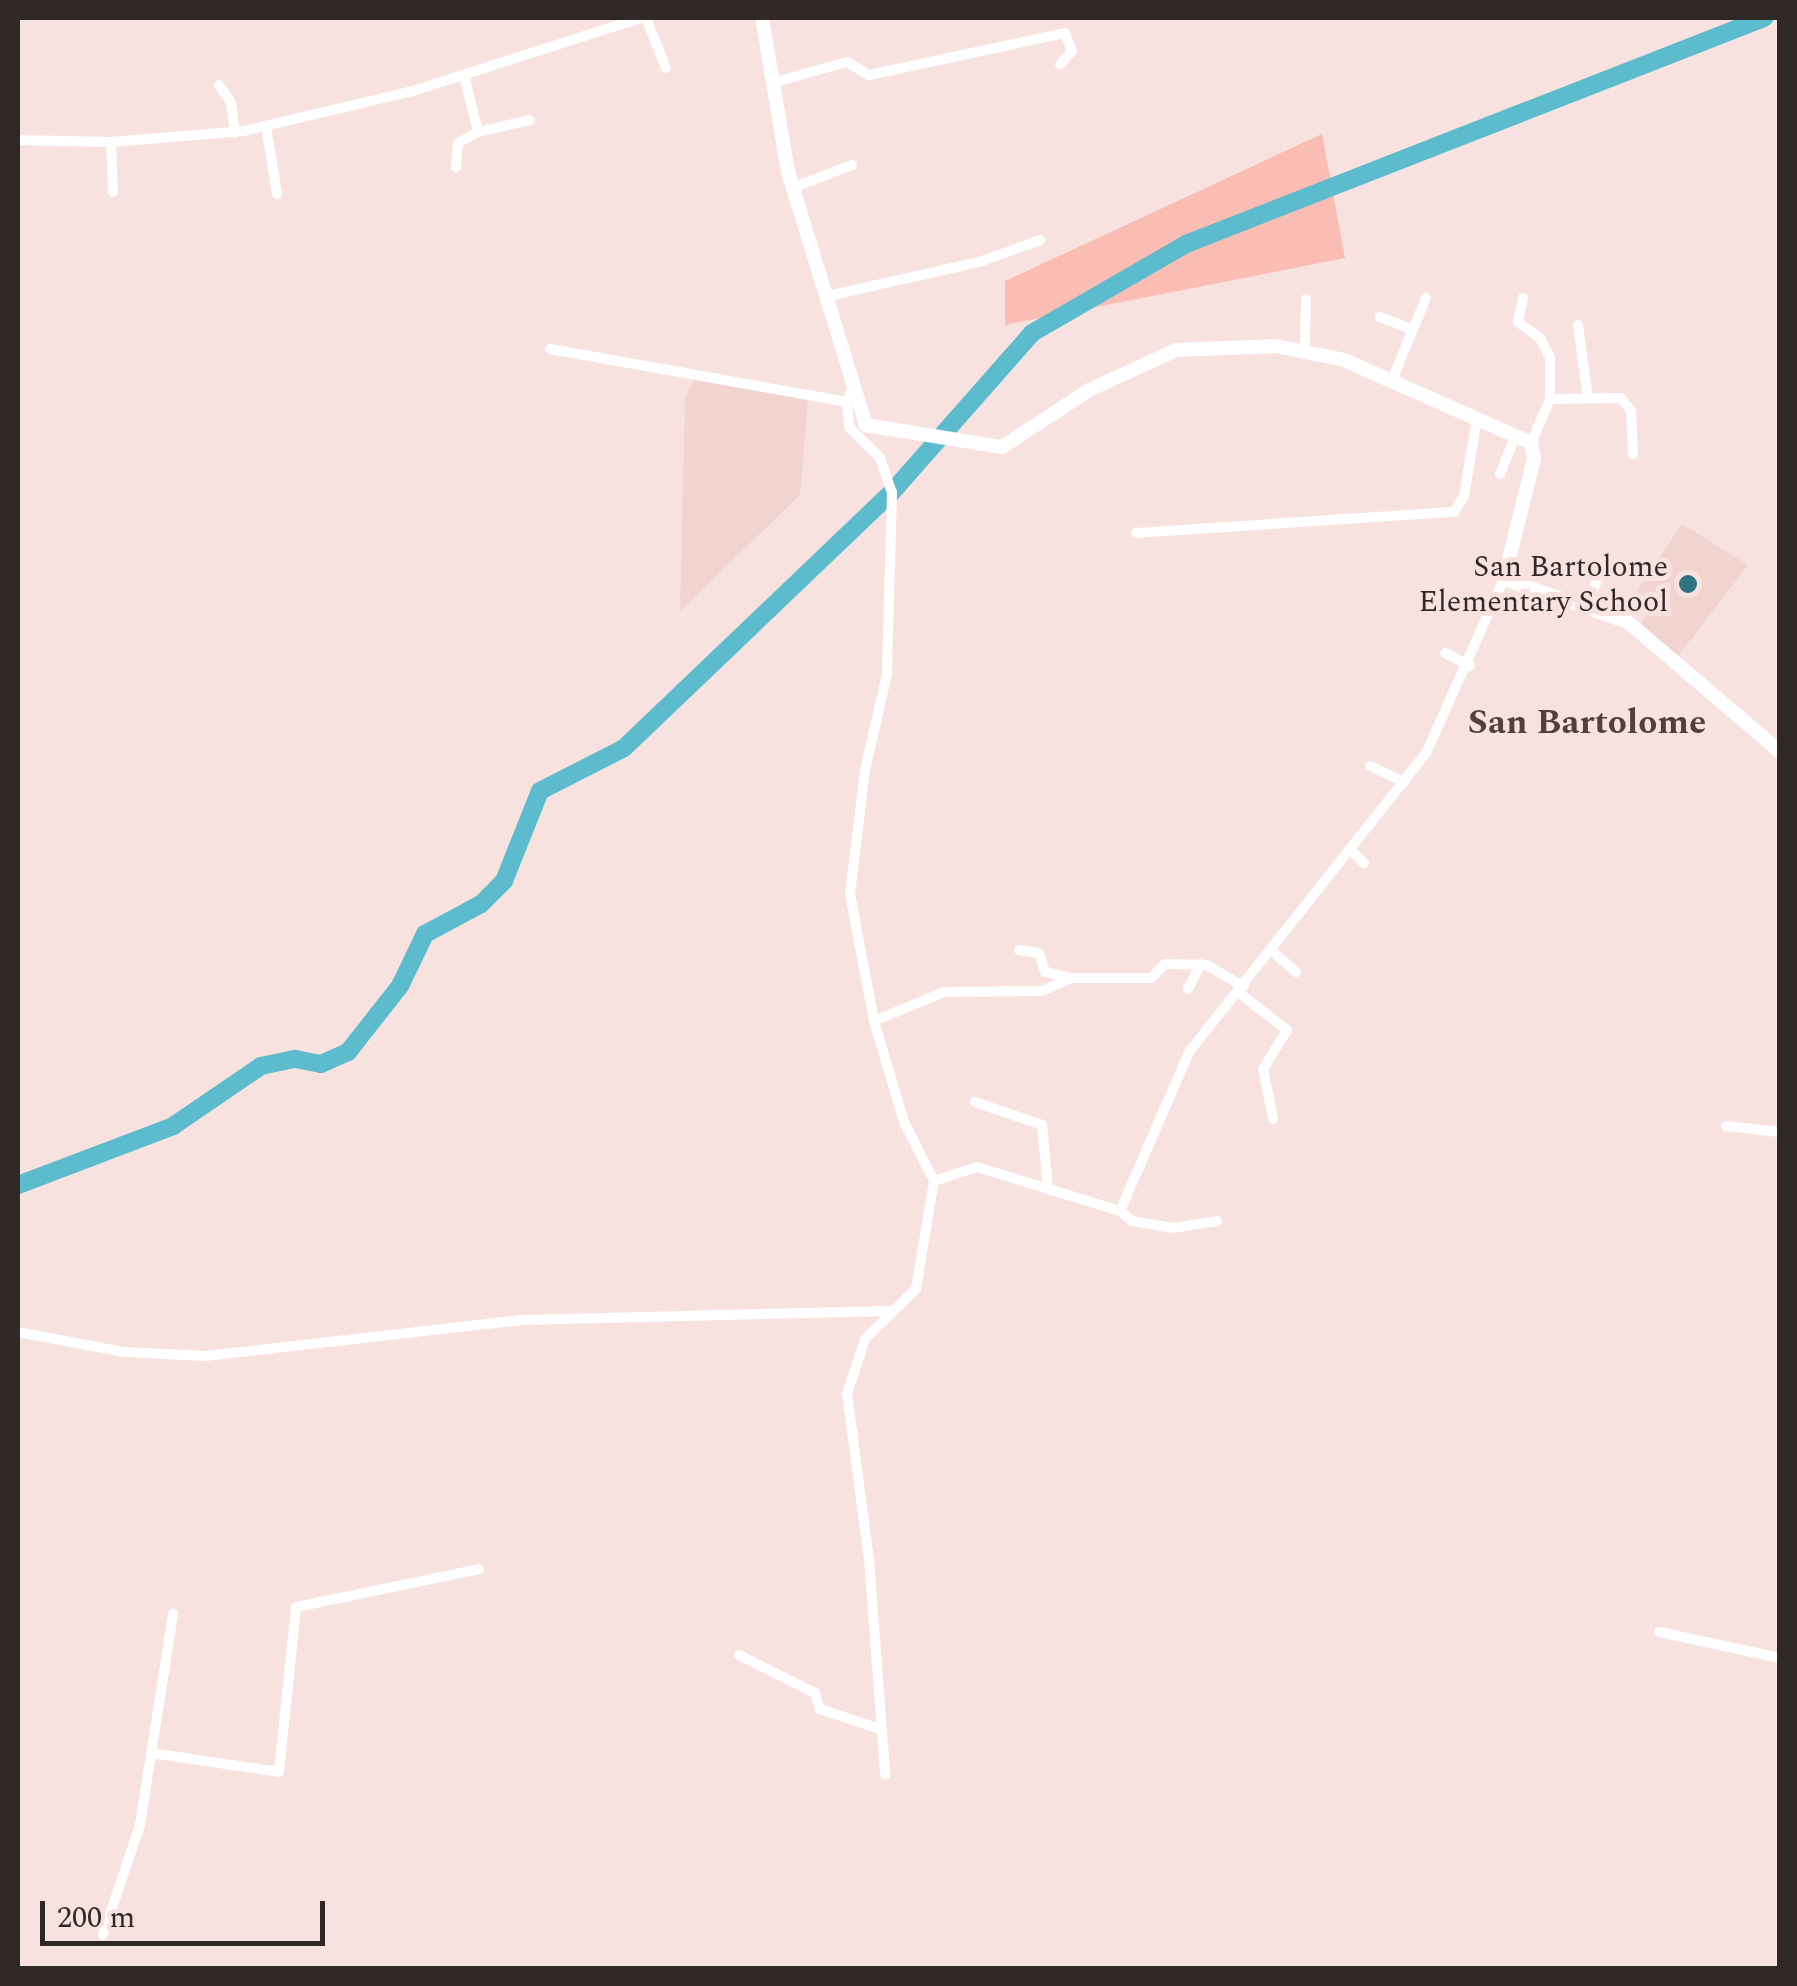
<!DOCTYPE html>
<style>
body{margin:0}
#map{position:relative;width:1797px;height:1986px;overflow:hidden;background:#f7e2df;font-family:Spectral,serif}
div>[style]{position:absolute}
[style*='--x']{left:calc(var(--x)*1px);top:calc(var(--y)*1px);width:calc(var(--w)*1px);rotate:calc(var(--a)*1deg)}
.built>*{inset:0;background:#f1d4cf}
.green>*{inset:0;background:#f9bdb4}
.river>*{height:18px;margin:-9px;padding:0 9px;transform-origin:9px;border-radius:9px;background:#5cbcce}
.street>*{height:10px;margin:-5px;padding:0 5px;transform-origin:5px;border-radius:5px;background:#fff}
.secondary>*{height:14px;margin:-7px;padding:0 7px;transform-origin:7px;border-radius:7px;background:#fff}
.dots>*{width:28px;height:28px;translate:-50% -50%;box-sizing:border-box;border:5px solid #f7e2df;border-radius:50%}
span{translate:-50% -50%;white-space:nowrap;text-align:center;line-height:1.15;-webkit-text-stroke:10px #f7e2df;paint-order:stroke}
.poi-label{font-size:30px;color:#2f2827}
.right{translate:-100% -50%;text-align:right}
.quarter-label{font-size:35px;color:#51413e;font-weight:700}
.frame{position:absolute;inset:0;border:20px solid #2f2827;pointer-events:none}
.scale{position:absolute;left:40px;top:1901px;width:285px;height:45px;box-sizing:border-box;border:5px solid #2f2827;border-top:0;padding-left:12px;font-size:30px;line-height:35px;white-space:nowrap;color:#2f2827;-webkit-text-stroke:8px #f7e2df;paint-order:stroke}
</style>
<div id="map">
<div class="built">
<div style="clip-path:polygon(696px 376px,808px 399px,800px 495px,680px 611px,685px 398px)"></div>
<div style="clip-path:polygon(1682px 524px,1748px 565px,1678px 656px,1640px 625px,1647px 614px,1629px 603px)"></div>
</div>
<div class="green">
<div style="clip-path:polygon(1322px 134px,1345px 258px,1005px 325px,1005px 281px)"></div>
</div>
<div class="river">
<div style="--x:18;--y:1185;--w:166;--a:-20.8"></div>
<div style="--x:173;--y:1126;--w:107;--a:-34.3"></div>
<div style="--x:261;--y:1066;--w:35;--a:-12"></div>
<div style="--x:295;--y:1059;--w:26;--a:11"></div>
<div style="--x:321;--y:1064;--w:30;--a:-24"></div>
<div style="--x:348;--y:1052;--w:84;--a:-51.8"></div>
<div style="--x:400;--y:986;--w:58;--a:-64.3"></div>
<div style="--x:425;--y:934;--w:64;--a:-28.2"></div>
<div style="--x:481;--y:904;--w:33;--a:-45"></div>
<div style="--x:504;--y:881;--w:97;--a:-68.2"></div>
<div style="--x:540;--y:791;--w:94;--a:-27.1"></div>
<div style="--x:624;--y:748;--w:371;--a:-43.7"></div>
<div style="--x:892;--y:492;--w:212;--a:-48.6"></div>
<div style="--x:1032;--y:333;--w:178;--a:-30"></div>
<div style="--x:1186;--y:244;--w:621;--a:-21.36"></div>
</div>
<div class="street">
<div style="--x:646;--y:18;--w:54;--a:68.2"></div>
<div style="--x:464;--y:75;--w:59;--a:76.2"></div>
<div style="--x:478;--y:132;--w:53;--a:-13"></div>
<div style="--x:775;--y:82;--w:75;--a:-15.5"></div>
<div style="--x:847;--y:62;--w:26;--a:31"></div>
<div style="--x:869;--y:75;--w:200;--a:-12.1"></div>
<div style="--x:1065;--y:33;--w:19;--a:69"></div>
<div style="--x:1072;--y:51;--w:18;--a:131"></div>
<div style="--x:219;--y:85;--w:22;--a:56"></div>
<div style="--x:231;--y:103;--w:30;--a:82"></div>
<div style="--x:266;--y:126;--w:69;--a:80.8"></div>
<div style="--x:18;--y:140;--w:93;--a:1.2"></div>
<div style="--x:111;--y:142;--w:133;--a:-4.7"></div>
<div style="--x:244;--y:131;--w:174;--a:-13.3"></div>
<div style="--x:413;--y:91;--w:239;--a:-17.8"></div>
<div style="--x:111;--y:142;--w:50;--a:87.7"></div>
<div style="--x:456;--y:167;--w:24;--a:-85"></div>
<div style="--x:458;--y:143;--w:23;--a:-29"></div>
<div style="--x:794;--y:187;--w:62;--a:-20.8"></div>
<div style="--x:828;--y:296;--w:155;--a:-12.7"></div>
<div style="--x:979;--y:262;--w:65;--a:-19.8"></div>
<div style="--x:1523;--y:298;--w:25;--a:102"></div>
<div style="--x:1518;--y:322;--w:27;--a:36"></div>
<div style="--x:1540;--y:338;--w:22;--a:63"></div>
<div style="--x:1550;--y:358;--w:41;--a:90"></div>
<div style="--x:1380;--y:317;--w:34;--a:21"></div>
<div style="--x:1578;--y:325;--w:74;--a:82.2"></div>
<div style="--x:550;--y:349;--w:302;--a:10.1"></div>
<div style="--x:1305;--y:350;--w:51;--a:-88.9"></div>
<div style="--x:1392;--y:380;--w:89;--a:-67.5"></div>
<div style="--x:854;--y:383;--w:20;--a:110"></div>
<div style="--x:847;--y:402;--w:25;--a:85"></div>
<div style="--x:849;--y:427;--w:44;--a:45"></div>
<div style="--x:880;--y:458;--w:36;--a:71"></div>
<div style="--x:892;--y:492;--w:182;--a:91.6"></div>
<div style="--x:887;--y:674;--w:98;--a:102.9"></div>
<div style="--x:865;--y:770;--w:125;--a:96.9"></div>
<div style="--x:850;--y:894;--w:129;--a:79.3"></div>
<div style="--x:874;--y:1021;--w:105;--a:73.5"></div>
<div style="--x:904;--y:1122;--w:66;--a:63"></div>
<div style="--x:934;--y:1181;--w:109;--a:99.5"></div>
<div style="--x:916;--y:1289;--w:71;--a:135.6"></div>
<div style="--x:865;--y:1339;--w:57;--a:108.4"></div>
<div style="--x:847;--y:1393;--w:167;--a:82.5"></div>
<div style="--x:869;--y:1559;--w:216;--a:85.7"></div>
<div style="--x:1531;--y:443;--w:48;--a:-66.6"></div>
<div style="--x:1550;--y:399;--w:71;--a:-0.8"></div>
<div style="--x:1621;--y:398;--w:16;--a:52"></div>
<div style="--x:1631;--y:411;--w:43;--a:87.3"></div>
<div style="--x:1500;--y:474;--w:40;--a:-68"></div>
<div style="--x:1136;--y:533;--w:319;--a:-3.8"></div>
<div style="--x:1454;--y:512;--w:19;--a:-58"></div>
<div style="--x:1464;--y:496;--w:79;--a:-80.5"></div>
<div style="--x:1586;--y:604;--w:34;--a:-64"></div>
<div style="--x:1445;--y:653;--w:28;--a:27"></div>
<div style="--x:1370;--y:766;--w:38;--a:25"></div>
<div style="--x:1352;--y:851;--w:17;--a:45"></div>
<div style="--x:1019;--y:950;--w:20;--a:9"></div>
<div style="--x:1039;--y:953;--w:20;--a:72"></div>
<div style="--x:1045;--y:972;--w:26;--a:13"></div>
<div style="--x:1272;--y:951;--w:32;--a:41"></div>
<div style="--x:1188;--y:989;--w:28;--a:-63"></div>
<div style="--x:1239;--y:993;--w:61;--a:37.6"></div>
<div style="--x:1287;--y:1030;--w:46;--a:121.6"></div>
<div style="--x:1263;--y:1069;--w:51;--a:78.7"></div>
<div style="--x:874;--y:1021;--w:76;--a:-22.5"></div>
<div style="--x:944;--y:992;--w:98;--a:-0.6"></div>
<div style="--x:1042;--y:991;--w:32;--a:-24"></div>
<div style="--x:1071;--y:978;--w:80;--a:0"></div>
<div style="--x:1151;--y:978;--w:20;--a:-45"></div>
<div style="--x:1165;--y:964;--w:42;--a:1.4"></div>
<div style="--x:1207;--y:965;--w:43;--a:30.7"></div>
<div style="--x:975;--y:1102;--w:71;--a:18.9"></div>
<div style="--x:1042;--y:1125;--w:63;--a:84.6"></div>
<div style="--x:1726;--y:1126;--w:54;--a:6.3"></div>
<div style="--x:934;--y:1181;--w:45;--a:-18"></div>
<div style="--x:977;--y:1167;--w:150;--a:17.1"></div>
<div style="--x:1120;--y:1211;--w:173;--a:-66.5"></div>
<div style="--x:1189;--y:1052;--w:382;--a:-51.6"></div>
<div style="--x:1426;--y:753;--w:191;--a:-65.9"></div>
<div style="--x:1120;--y:1211;--w:16;--a:40"></div>
<div style="--x:1132;--y:1221;--w:42;--a:9.7"></div>
<div style="--x:1173;--y:1228;--w:45;--a:-9"></div>
<div style="--x:18;--y:1332;--w:108;--a:10.7"></div>
<div style="--x:124;--y:1352;--w:81;--a:2.8"></div>
<div style="--x:205;--y:1356;--w:318;--a:-6.5"></div>
<div style="--x:521;--y:1320;--w:373;--a:-1.4"></div>
<div style="--x:1659;--y:1632;--w:124;--a:12.1"></div>
<div style="--x:739;--y:1655;--w:85;--a:26.6"></div>
<div style="--x:815;--y:1693;--w:17;--a:73"></div>
<div style="--x:820;--y:1709;--w:63;--a:18.4"></div>
<div style="--x:151;--y:1753;--w:129;--a:8.4"></div>
<div style="--x:279;--y:1772;--w:166;--a:-84.1"></div>
<div style="--x:296;--y:1607;--w:187;--a:-11.7"></div>
<div style="--x:103;--y:1935;--w:116;--a:-71.4"></div>
<div style="--x:140;--y:1825;--w:214;--a:-81.1"></div>
</div>
<div class="secondary">
<div style="--x:762;--y:18;--w:156;--a:80.4"></div>
<div style="--x:788;--y:172;--w:265;--a:72.9"></div>
<div style="--x:866;--y:425;--w:138;--a:9.2"></div>
<div style="--x:1002;--y:447;--w:104;--a:-33.2"></div>
<div style="--x:1089;--y:390;--w:96;--a:-24.7"></div>
<div style="--x:1176;--y:350;--w:100;--a:-2.3"></div>
<div style="--x:1276;--y:346;--w:69;--a:11.6"></div>
<div style="--x:1344;--y:360;--w:205;--a:23.9"></div>
<div style="--x:1531;--y:443;--w:16;--a:79"></div>
<div style="--x:1534;--y:459;--w:124;--a:104"></div>
<div style="--x:1504;--y:579;--w:131;--a:19.1"></div>
<div style="--x:1628;--y:622;--w:200;--a:40.5"></div>
</div>
<div class="dots">
<div style="left:1688px;top:584px;background:#2d7380"></div>
</div>
<div class="poi-label">
<span class="right" style="left:1668px;top:584px">San Bartolome<br>Elementary School</span>
</div>
<div class="quarter-label">
<span style="left:1587px;top:723px">San Bartolome</span>
</div>
<div class="frame"></div>
<div class="scale">200 m</div>
</div>
